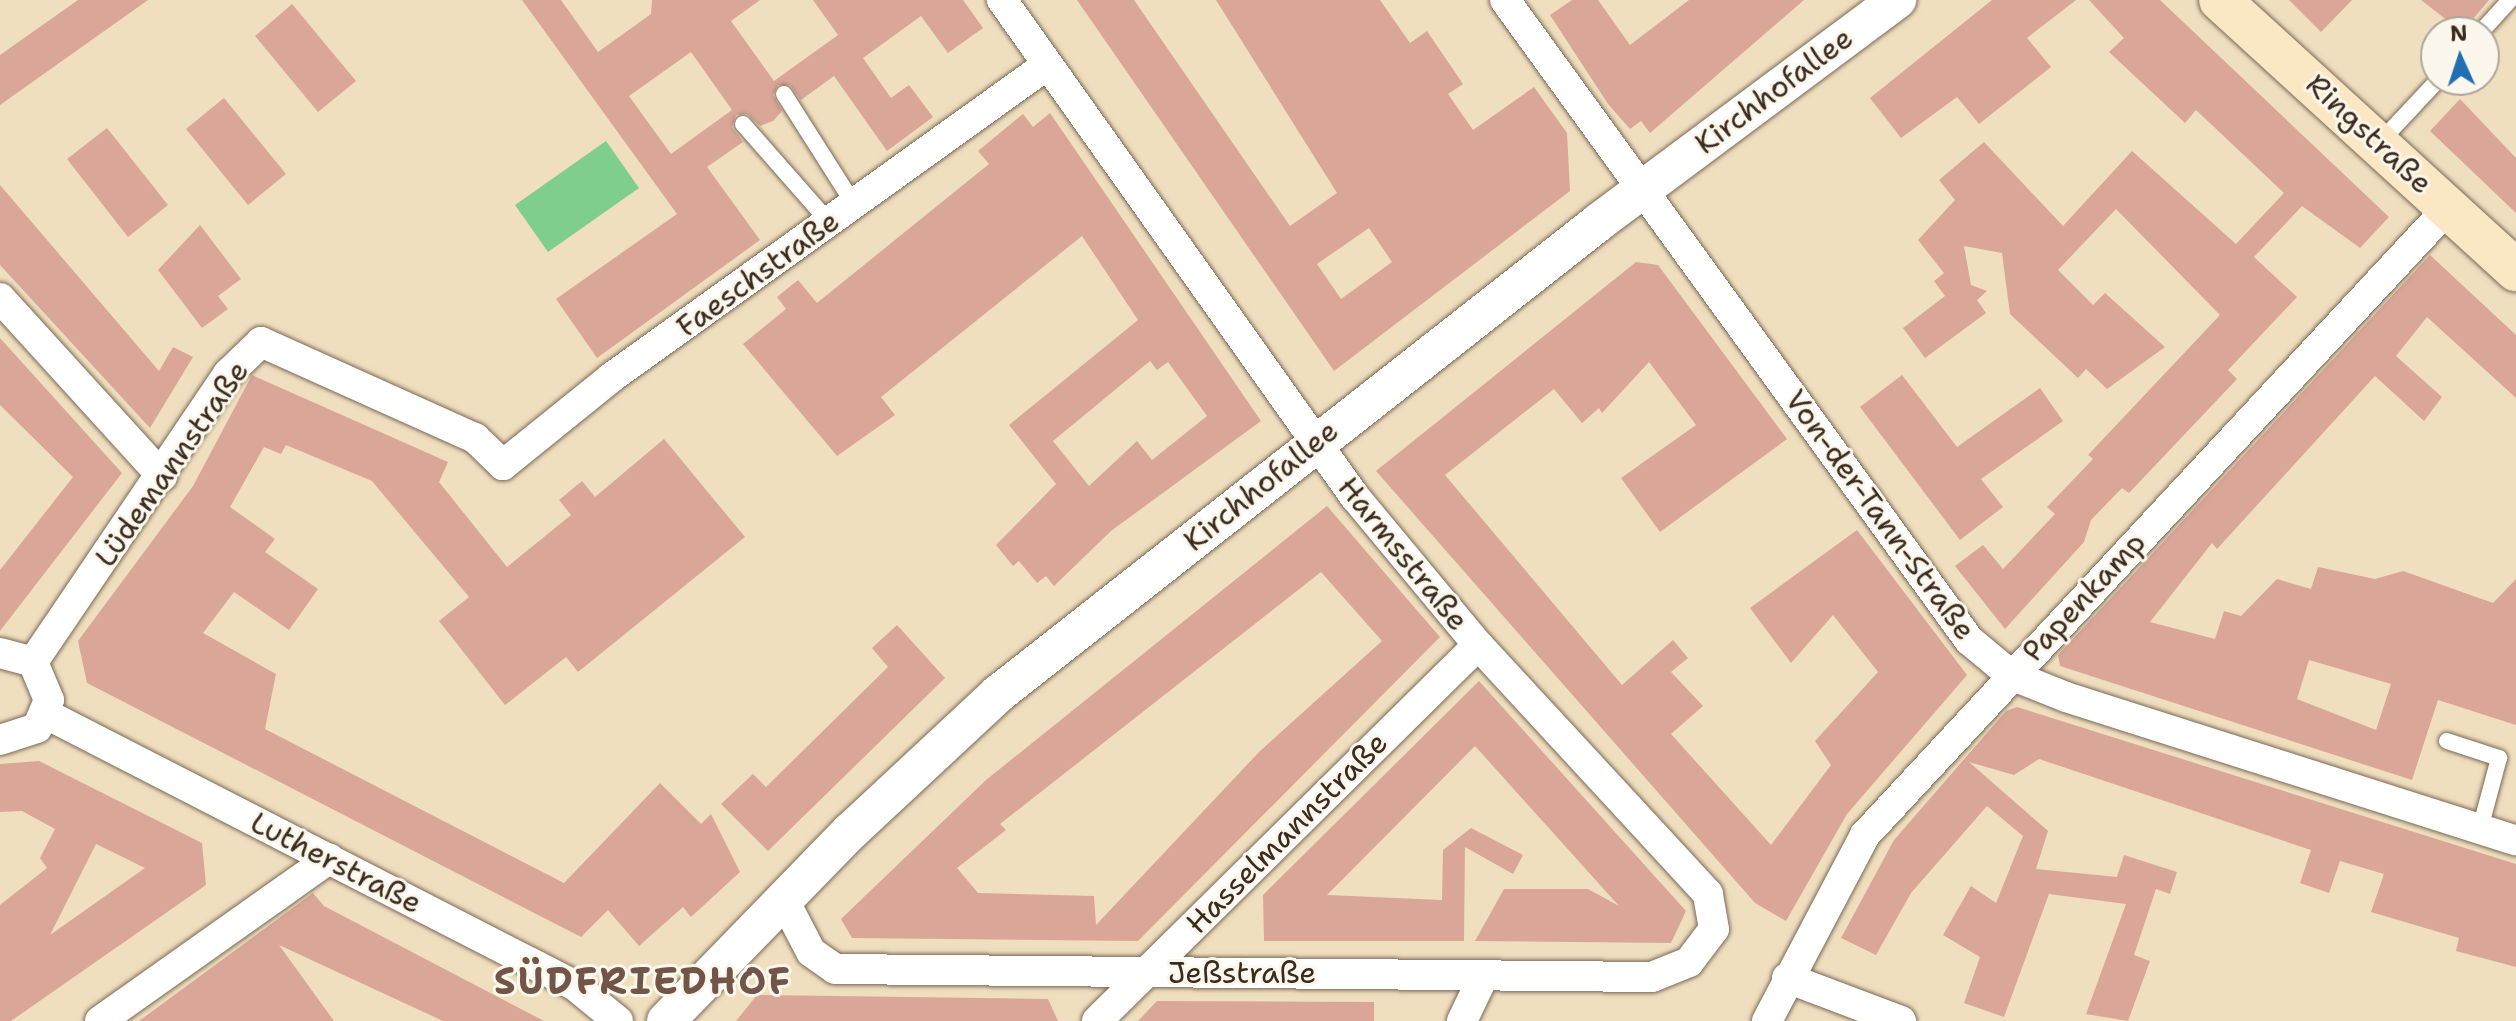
<!DOCTYPE html>
<meta charset="utf-8">
<style>
body{margin:0}
#map{position:relative;width:2516px;height:1021px;overflow:hidden;background:#f0dfbf;font-family:"Shantell Sans",sans-serif}
div>[style]{position:absolute}
[style*='--x']{left:calc(var(--x)*1px);top:calc(var(--y)*1px);width:calc(var(--w)*1px);rotate:calc(var(--a)*1deg)}
.green>*{inset:0;background:#80ce8d}
.building>*{inset:0;background:#d9a698}
.roads{filter:drop-shadow(0 0 2px #7a6956) drop-shadow(0 0 2px #7a6956)}
.service>*{height:16px;margin:-8px;padding:0 8px;transform-origin:8px;border-radius:8px;background:#fff}
.minor>*{height:30px;margin:-15px;padding:0 15px;transform-origin:15px;border-radius:15px;background:#fff}
.tertiary>*{height:38px;margin:-19px;padding:0 19px;transform-origin:19px;border-radius:19px;background:#fff}
.secondary>*{height:42px;margin:-21px;padding:0 21px;transform-origin:21px;border-radius:21px;background:#fbe7c3}
span{translate:-50% -50%;white-space:nowrap;text-align:center;line-height:1.15;-webkit-text-stroke:6px #fbf7ec;paint-order:stroke}
.street-label{font-size:30px;color:#3b2a1e}
.district-label{font-size:38px;color:#725549;font-weight:700;letter-spacing:2px}
.north{position:absolute;left:2420px;top:16px;width:80px;height:80px;box-sizing:border-box;background:#fbf7ec;border:2px solid #aea59a;border-radius:50%;rotate:357deg;font-size:22px;font-weight:700;line-height:32px;text-align:center;color:#3b2a1e}
.north::after{content:'';display:block;margin:auto;width:28px;height:36px;background:#1f6fb2;clip-path:polygon(50% 0,100% 100%,50% 72%,0 100%)}
</style>
<div id="map">
<div class="green">
<div style="clip-path:polygon(606px 141px,639px 188px,548px 252px,515px 205px)"></div>
</div>
<div class="building">
<div style="clip-path:polygon(78px 0,148px 0,0 105px,0 55px)"></div>
<div style="clip-path:polygon(evenodd,522px 0,561px 0,598px 52px,651px 14px,652px 0,760px 0,731px 21px,774px 81px,838px 35px,813px 0,963px 0,983px 28px,948px 53px,921px 16px,863px 58px,891px 98px,909px 85px,933px 117px,887px 151px,834px 76px,801px 100px,790px 85px,778px 85px,773px 95px,782px 111px,773px 121px,760px 126px,747px 114px,736px 115px,732px 127px,743px 142px,707px 167px,760px 240px,597px 358px,556px 299px,677px 214px,522px 0,691px 52px,732px 110px,671px 154px,629px 96px,691px 52px)"></div>
<div style="clip-path:polygon(evenodd,1077px 0,1134px 0,1290px 226px,1337px 193px,1216px 0,1380px 0,1410px 43px,1427px 31px,1463px 84px,1448px 94px,1473px 130px,1534px 87px,1567px 133px,1570px 191px,1334px 371px,1077px 0,1369px 228px,1392px 262px,1341px 299px,1317px 264px,1369px 228px)"></div>
<div style="clip-path:polygon(1572px 0,1598px 0,1630px 45px,1689px 0,1804px 0,1650px 133px,1641px 121px,1630px 129px,1608px 104px,1550px 15px)"></div>
<div style="clip-path:polygon(1992px 0,2076px 0,2027px 38px,2051px 67px,1979px 124px,1957px 97px,1901px 138px,1870px 98px)"></div>
<div style="clip-path:polygon(2089px 0,2160px 0,2389px 217px,2360px 248px,2302px 206px,2254px 257px,2297px 297px,2228px 370px,2237px 379px,2129px 493px,2122px 488px,2091px 520px,2084px 542px,2005px 629px,1955px 566px,1983px 545px,2003px 569px,2055px 514px,2047px 507px,2093px 459px,2088px 455px,2220px 315px,2116px 209px,2058px 270px,2093px 305px,2105px 293px,2165px 347px,2107px 389px,2086px 369px,2078px 378px,2010px 314px,2002px 253px,1964px 246px,1971px 285px,1987px 291px,1977px 300px,1986px 313px,1925px 358px,1903px 328px,1945px 296px,1934px 281px,1944px 273px,1918px 240px,1955px 200px,1939px 180px,1984px 142px,2063px 226px,2132px 151px,2236px 244px,2284px 193px,2196px 110px,2185px 123px,2109px 52px,2124px 38px)"></div>
<div style="clip-path:polygon(2289px 0,2352px 0,2321px 32px)"></div>
<div style="clip-path:polygon(2421px 0,2489px 0,2462px 32px)"></div>
<div style="clip-path:polygon(292px 4px,356px 81px,318px 112px,255px 36px)"></div>
<div style="clip-path:polygon(224px 98px,286px 174px,248px 205px,186px 129px)"></div>
<div style="clip-path:polygon(2460px 99px,2516px 158px,2516px 213px,2430px 131px)"></div>
<div style="clip-path:polygon(evenodd,1050px 113px,1261px 421px,1111px 531px,1054px 586px,1046px 576px,1037px 583px,1019px 561px,1013px 566px,996px 545px,1056px 484px,1009px 425px,1138px 320px,1082px 236px,881px 397px,895px 415px,837px 456px,743px 344px,786px 309px,777px 297px,798px 280px,817px 303px,989px 164px,978px 151px,1023px 114px,1033px 127px,1050px 113px,1150px 361px,1157px 370px,1168px 362px,1207px 416px,1152px 460px,1137px 441px,1089px 486px,1053px 441px,1150px 361px)"></div>
<div style="clip-path:polygon(107px 128px,168px 205px,128px 237px,67px 159px)"></div>
<div style="clip-path:polygon(0 185px,159px 371px,173px 347px,193px 357px,150px 428px,0 265px)"></div>
<div style="clip-path:polygon(200px 225px,241px 279px,218px 296px,228px 309px,202px 328px,158px 270px)"></div>
<div style="clip-path:polygon(evenodd,2430px 255px,2516px 335px,2516px 398px,2427px 317px,2396px 356px,2442px 397px,2424px 421px,2375px 376px,2217px 549px,2212px 543px,2150px 622px,2215px 639px,2224px 611px,2241px 616px,2277px 579px,2311px 589px,2318px 567px,2375px 579px,2403px 571px,2493px 603px,2516px 579px,2516px 725px,2438px 700px,2412px 780px,2060px 666px,2058px 655px,2430px 255px,2309px 660px,2391px 684px,2376px 730px,2297px 699px,2309px 660px)"></div>
<div style="clip-path:polygon(1636px 262px,1658px 265px,1787px 439px,1660px 532px,1621px 478px,1696px 425px,1649px 362px,1602px 413px,1599px 408px,1582px 423px,1554px 389px,1445px 475px,1622px 685px,1673px 640px,1688px 658px,1671px 672px,1703px 706px,1671px 734px,1771px 845px,1831px 765px,1815px 741px,1878px 672px,1833px 615px,1791px 663px,1750px 608px,1857px 530px,1967px 675px,1847px 814px,1786px 921px,1755px 903px,1376px 471px)"></div>
<div style="clip-path:polygon(0 338px,122px 473px,0 631px,0 570px,73px 477px,0 405px)"></div>
<div style="clip-path:polygon(252px 375px,448px 462px,439px 482px,507px 567px,571px 515px,559px 500px,582px 481px,595px 497px,664px 439px,745px 537px,578px 672px,566px 657px,505px 705px,439px 621px,469px 597px,372px 481px,286px 445px,281px 454px,264px 447px,230px 507px,275px 539px,265px 552px,318px 589px,289px 630px,234px 592px,203px 633px,276px 674px,265px 729px,564px 883px,660px 783px,701px 824px,711px 814px,740px 872px,691px 917px,683px 907px,639px 946px,608px 910px,581px 937px,87px 683px,78px 641px,193px 486px)"></div>
<div style="clip-path:polygon(1902px 375px,1957px 447px,2040px 388px,2063px 421px,1981px 479px,2003px 507px,1960px 540px,1860px 407px)"></div>
<div style="clip-path:polygon(evenodd,1327px 506px,1440px 637px,1138px 941px,852px 938px,841px 919px,986px 780px,1327px 506px,1321px 572px,1382px 641px,1260px 751px,1096px 925px,1094px 896px,978px 893px,957px 868px,1006px 830px,1000px 824px,1321px 572px)"></div>
<div style="clip-path:polygon(897px 625px,945px 678px,768px 851px,721px 804px,753px 774px,766px 787px,888px 667px,872px 648px)"></div>
<div style="clip-path:polygon(1479px 681px,1686px 911px,1671px 943px,1475px 941px,1504px 889px,1588px 889px,1619px 906px,1475px 746px,1327px 895px,1442px 900px,1443px 850px,1471px 828px,1523px 855px,1513px 874px,1465px 847px,1464px 941px,1264px 941px,1263px 895px)"></div>
<div style="clip-path:polygon(2017px 707px,2516px 864px,2516px 967px,2456px 951px,2459px 938px,2371px 912px,2384px 874px,2340px 861px,2329px 893px,2300px 883px,2311px 850px,2039px 759px,2014px 775px,1969px 762px,2048px 831px,2036px 869px,2117px 877px,2124px 855px,2177px 872px,2170px 894px,2156px 889px,2134px 955px,2150px 961px,2128px 1021px,2086px 1014px,2126px 904px,2049px 894px,2004px 1017px,1964px 1003px,1980px 957px,1943px 935px,1971px 886px,1996px 903px,2023px 836px,1987px 806px,1911px 893px,1876px 955px,1841px 938px,1894px 840px,2006px 711px)"></div>
<div style="clip-path:polygon(evenodd,39px 761px,202px 843px,206px 885px,11px 1021px,0 1021px,0 905px,47px 868px,40px 858px,55px 829px,22px 811px,0 812px,0 764px,39px 761px,96px 844px,145px 868px,50px 935px,96px 844px)"></div>
<div style="clip-path:polygon(313px 893px,324px 906px,544px 1021px,443px 1021px,279px 945px,334px 1021px,139px 1021px)"></div>
<div style="clip-path:polygon(757px 995px,1048px 999px,1058px 1021px,736px 1021px)"></div>
<div style="clip-path:polygon(1157px 1001px,1374px 1002px,1374px 1021px,1138px 1021px)"></div>
</div>
<div class="roads">
<div class="service">
<div style="--x:2481;--y:32;--w:43;--a:-47.8"></div>
<div style="--x:784;--y:94;--w:133;--a:57.6"></div>
<div style="--x:743;--y:124;--w:130;--a:48.7"></div>
<div style="--x:2380;--y:142;--w:85;--a:-46.9"></div>
<div style="--x:2447;--y:741;--w:55;--a:18.1"></div>
<div style="--x:2499;--y:758;--w:73;--a:105"></div>
</div>
<div class="minor">
<div style="--x:1505;--y:0;--w:791;--a:54.06"></div>
<div style="--x:1969;--y:640;--w:55;--a:39.8"></div>
<div style="--x:2011;--y:675;--w:59;--a:21.8"></div>
<div style="--x:2066;--y:697;--w:472;--a:17.7"></div>
<div style="--x:0;--y:298;--w:241;--a:47.7"></div>
<div style="--x:0;--y:653;--w:34;--a:15"></div>
<div style="--x:33;--y:662;--w:41;--a:67.2"></div>
<div style="--x:49;--y:700;--w:30;--a:113"></div>
<div style="--x:37;--y:728;--w:39;--a:162"></div>
<div style="--x:33;--y:662;--w:348;--a:-55.9"></div>
<div style="--x:228;--y:374;--w:46;--a:-44.1"></div>
<div style="--x:261;--y:342;--w:235;--a:24.2"></div>
<div style="--x:475;--y:438;--w:39;--a:44"></div>
<div style="--x:503;--y:465;--w:140;--a:-38.9"></div>
<div style="--x:612;--y:377;--w:535;--a:-35.65"></div>
<div style="--x:46;--y:714;--w:593;--a:27.17"></div>
<div style="--x:574;--y:985;--w:57;--a:39.3"></div>
<div style="--x:785;--y:902;--w:56;--a:62.5"></div>
<div style="--x:811;--y:952;--w:29;--a:35"></div>
<div style="--x:835;--y:969;--w:817;--a:0.56"></div>
<div style="--x:1652;--y:977;--w:40;--a:-22"></div>
<div style="--x:1689;--y:962;--w:41;--a:-52.9"></div>
<div style="--x:1714;--y:929;--w:36;--a:-100"></div>
<div style="--x:1708;--y:894;--w:339;--a:-132.7"></div>
<div style="--x:1478;--y:645;--w:192;--a:-129.7"></div>
<div style="--x:1355;--y:497;--w:610;--a:-125.38"></div>
<div style="--x:1787;--y:978;--w:122;--a:20.7"></div>
<div style="--x:100;--y:1021;--w:281;--a:-35.3"></div>
<div style="--x:1097;--y:1021;--w:535;--a:-44.62"></div>
<div style="--x:1462;--y:1021;--w:51;--a:-64.4"></div>
<div style="--x:1767;--y:1021;--w:210;--a:-62.2"></div>
<div style="--x:1865;--y:835;--w:856;--a:-47.08"></div>
</div>
<div class="tertiary">
<div style="--x:666;--y:1021;--w:264;--a:-45.8"></div>
<div style="--x:850;--y:832;--w:202;--a:-43"></div>
<div style="--x:998;--y:694;--w:764;--a:-38.14"></div>
<div style="--x:1599;--y:222;--w:372;--a:-36.7"></div>
</div>
<div class="secondary">
<div style="--x:2220;--y:0;--w:401;--a:42.4"></div>
</div>
</div>
<div class="street-label">
<span style="left:1774px;top:91px;rotate:-37deg">Kirchhofallee</span>
<span style="left:2369px;top:134px;rotate:43deg">Ringstraße</span>
<span style="left:758px;top:274px;rotate:-36deg">Faeschstraße</span>
<span style="left:172px;top:464px;rotate:-55deg">Lüdemannstraße</span>
<span style="left:1261px;top:486px;rotate:-39deg">Kirchhofallee</span>
<span style="left:1880px;top:515px;rotate:54deg">Von-der-Tann-Straße</span>
<span style="left:1403px;top:554px;rotate:51deg">Harmsstraße</span>
<span style="left:2084px;top:597px;rotate:-47deg">Papenkamp</span>
<span style="left:1287px;top:833px;rotate:-45deg">Hasselmannstraße</span>
<span style="left:336px;top:863px;rotate:27deg">Lutherstraße</span>
<span style="left:1242px;top:973px">Jeßstraße</span>
</div>
<div class="district-label">
<span style="left:643px;top:981px">SÜDFRIEDHOF</span>
</div>
<div class="north">N</div>
</div>
